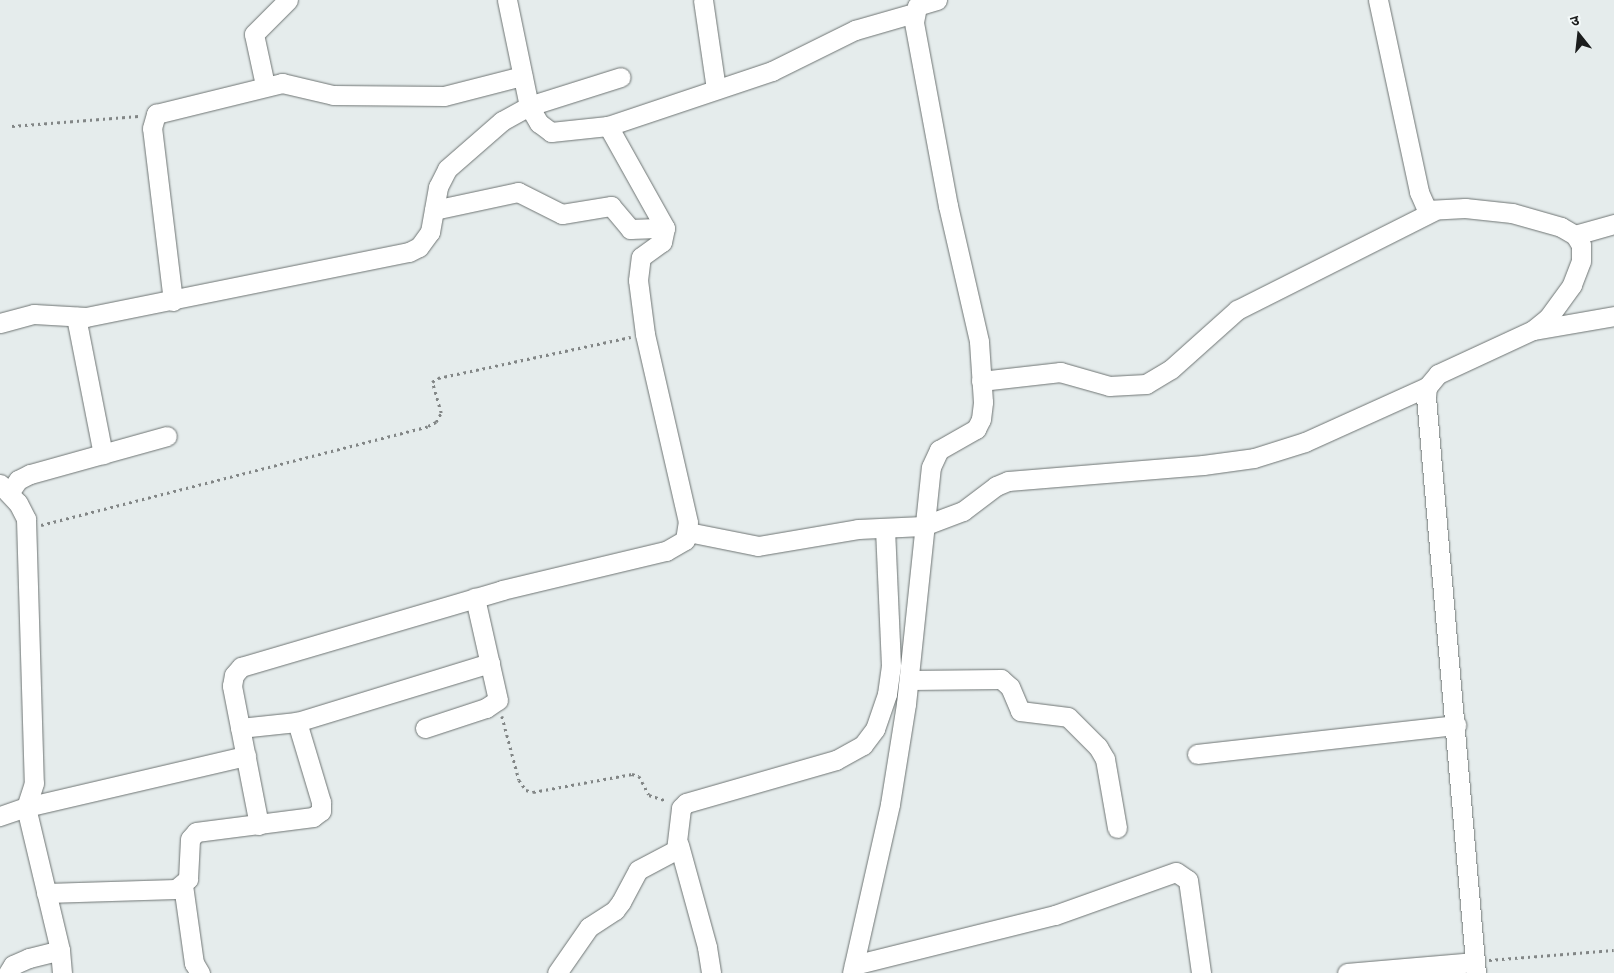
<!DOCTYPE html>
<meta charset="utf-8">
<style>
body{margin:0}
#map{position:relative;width:1614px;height:973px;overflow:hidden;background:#e5ecec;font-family:"Titillium Web","Noto Sans Devanagari",sans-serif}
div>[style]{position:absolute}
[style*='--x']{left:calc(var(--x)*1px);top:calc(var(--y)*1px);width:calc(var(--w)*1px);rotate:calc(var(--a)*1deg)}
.path>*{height:2.5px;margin-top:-1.25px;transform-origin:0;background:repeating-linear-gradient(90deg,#828686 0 2.5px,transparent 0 6.5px)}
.roads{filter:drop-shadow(0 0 1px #6e7473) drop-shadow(0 0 1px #6e7473)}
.minor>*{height:19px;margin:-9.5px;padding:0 9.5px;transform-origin:9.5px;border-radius:9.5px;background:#fff}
span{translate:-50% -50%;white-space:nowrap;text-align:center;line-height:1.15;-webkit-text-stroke:4px #f3f9f9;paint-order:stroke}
.north{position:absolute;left:1554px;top:10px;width:50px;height:50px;-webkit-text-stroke:4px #f3f9f9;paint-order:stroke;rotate:344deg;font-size:14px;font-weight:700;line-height:20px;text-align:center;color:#1b1d1d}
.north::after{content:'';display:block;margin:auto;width:18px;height:22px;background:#1b1d1d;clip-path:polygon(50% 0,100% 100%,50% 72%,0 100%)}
</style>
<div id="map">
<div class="path">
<div style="--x:12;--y:126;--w:127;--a:-4.5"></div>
<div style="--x:41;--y:525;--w:399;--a:-14.3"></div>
<div style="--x:428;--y:426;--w:9;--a:-27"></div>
<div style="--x:436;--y:422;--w:10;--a:-61"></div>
<div style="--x:441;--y:413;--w:32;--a:-106"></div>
<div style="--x:432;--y:382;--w:7;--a:-34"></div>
<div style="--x:438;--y:378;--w:197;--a:-12"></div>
<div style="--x:502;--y:716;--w:66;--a:75.1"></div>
<div style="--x:519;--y:780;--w:12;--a:55"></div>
<div style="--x:526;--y:790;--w:7;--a:16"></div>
<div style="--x:533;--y:792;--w:101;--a:-10.3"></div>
<div style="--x:632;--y:774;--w:7;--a:16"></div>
<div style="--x:639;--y:776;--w:21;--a:62"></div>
<div style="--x:649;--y:795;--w:19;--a:18"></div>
<div style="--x:1489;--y:960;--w:125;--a:-4.6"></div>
</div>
<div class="roads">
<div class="minor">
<div style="--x:507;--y:0;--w:108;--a:78.3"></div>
<div style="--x:529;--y:106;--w:20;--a:60"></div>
<div style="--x:539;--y:123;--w:15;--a:37"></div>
<div style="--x:551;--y:132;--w:57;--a:-6"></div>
<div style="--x:703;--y:0;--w:90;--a:81.7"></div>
<div style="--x:1378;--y:0;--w:196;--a:77.9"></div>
<div style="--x:1419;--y:192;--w:20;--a:66"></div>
<div style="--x:1427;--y:210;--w:38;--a:-3"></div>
<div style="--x:1465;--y:208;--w:47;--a:6.1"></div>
<div style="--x:1512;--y:213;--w:51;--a:15.9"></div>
<div style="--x:1561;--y:227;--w:16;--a:30"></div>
<div style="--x:1575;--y:235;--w:12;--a:59"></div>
<div style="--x:1581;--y:245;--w:16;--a:90"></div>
<div style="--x:1581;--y:261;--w:26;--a:111"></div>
<div style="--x:1572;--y:285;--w:41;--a:126"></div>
<div style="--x:1548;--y:318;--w:19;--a:141"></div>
<div style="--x:1533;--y:330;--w:105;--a:155.1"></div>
<div style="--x:1438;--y:374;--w:17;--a:130"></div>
<div style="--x:1427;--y:387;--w:10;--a:96"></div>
<div style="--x:1426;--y:397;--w:578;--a:85.04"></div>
<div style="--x:265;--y:85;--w:52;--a:-102.2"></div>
<div style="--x:254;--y:34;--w:48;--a:-45"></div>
<div style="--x:434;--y:210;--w:86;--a:-12.1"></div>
<div style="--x:518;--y:192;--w:49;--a:26.6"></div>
<div style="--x:562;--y:214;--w:50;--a:-9.3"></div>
<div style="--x:611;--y:206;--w:30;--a:50"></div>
<div style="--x:630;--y:229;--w:35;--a:-2"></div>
<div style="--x:1575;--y:235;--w:41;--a:-15.8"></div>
<div style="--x:173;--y:301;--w:174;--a:-96.9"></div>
<div style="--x:152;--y:128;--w:15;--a:-74"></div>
<div style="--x:156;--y:114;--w:130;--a:-13.8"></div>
<div style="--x:282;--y:83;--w:52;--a:13.2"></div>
<div style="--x:333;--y:95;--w:111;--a:0.5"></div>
<div style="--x:444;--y:96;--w:81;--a:-14.4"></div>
<div style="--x:76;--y:317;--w:140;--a:78.9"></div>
<div style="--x:0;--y:323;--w:35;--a:-15"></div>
<div style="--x:34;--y:314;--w:52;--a:3.3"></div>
<div style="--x:86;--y:317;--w:329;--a:-11.4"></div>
<div style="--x:409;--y:252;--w:11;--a:-27"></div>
<div style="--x:419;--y:247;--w:19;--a:-54"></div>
<div style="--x:430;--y:232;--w:46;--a:-79.9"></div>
<div style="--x:438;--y:187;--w:20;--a:-63"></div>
<div style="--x:447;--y:169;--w:73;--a:-41.1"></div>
<div style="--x:502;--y:121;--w:31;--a:-29"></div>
<div style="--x:529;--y:106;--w:96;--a:-17.5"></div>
<div style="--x:1534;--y:330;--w:81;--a:-9.9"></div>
<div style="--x:981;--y:381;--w:80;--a:-6.5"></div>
<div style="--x:1060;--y:372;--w:51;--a:15.9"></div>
<div style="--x:1109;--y:386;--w:37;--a:-3"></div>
<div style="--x:1146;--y:384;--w:29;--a:-31"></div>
<div style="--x:1171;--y:369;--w:89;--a:-41.8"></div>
<div style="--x:1237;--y:310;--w:220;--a:-26.7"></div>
<div style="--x:0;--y:484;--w:26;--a:47"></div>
<div style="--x:18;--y:503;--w:18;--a:63"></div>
<div style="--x:26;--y:519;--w:264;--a:88.3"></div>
<div style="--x:34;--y:783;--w:25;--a:108"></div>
<div style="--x:26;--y:807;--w:28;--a:161"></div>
<div style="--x:9;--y:493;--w:16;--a:-55"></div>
<div style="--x:18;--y:480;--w:13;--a:-27"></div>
<div style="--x:30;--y:474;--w:142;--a:-15.5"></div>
<div style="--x:688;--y:532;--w:71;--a:11.3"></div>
<div style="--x:758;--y:546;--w:101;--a:-9.6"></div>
<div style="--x:858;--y:529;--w:65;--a:-2.6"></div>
<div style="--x:923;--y:526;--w:43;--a:-20.6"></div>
<div style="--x:963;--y:511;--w:41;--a:-37.1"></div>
<div style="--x:996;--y:486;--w:13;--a:-23"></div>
<div style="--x:1008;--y:481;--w:196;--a:-4.7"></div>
<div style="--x:1203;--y:465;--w:51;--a:-7.8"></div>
<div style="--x:1254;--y:458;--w:53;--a:-17.4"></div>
<div style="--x:1305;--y:442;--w:134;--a:-24.3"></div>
<div style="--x:910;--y:680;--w:91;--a:-0.6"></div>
<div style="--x:1001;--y:679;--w:12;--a:42"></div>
<div style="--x:1010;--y:687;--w:26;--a:67"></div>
<div style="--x:1020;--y:711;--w:48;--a:7.1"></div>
<div style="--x:1068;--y:717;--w:42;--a:45"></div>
<div style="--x:1098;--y:747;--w:14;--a:60"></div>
<div style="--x:1105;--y:759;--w:70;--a:80.1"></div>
<div style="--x:240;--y:728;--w:57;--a:-6"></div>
<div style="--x:297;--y:722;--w:202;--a:-17"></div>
<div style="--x:425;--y:728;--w:64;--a:-18.2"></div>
<div style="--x:486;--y:708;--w:14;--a:-34"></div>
<div style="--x:498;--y:700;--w:105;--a:-102.7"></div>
<div style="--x:1197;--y:754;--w:261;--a:-6.4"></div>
<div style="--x:259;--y:825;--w:142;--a:-101"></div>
<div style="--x:232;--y:686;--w:11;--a:-80"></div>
<div style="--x:234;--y:675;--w:11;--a:-49"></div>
<div style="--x:241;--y:667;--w:272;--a:-16.4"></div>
<div style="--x:502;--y:590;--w:169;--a:-13.4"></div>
<div style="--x:666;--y:551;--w:22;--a:-30"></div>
<div style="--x:685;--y:540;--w:18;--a:-81"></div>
<div style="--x:688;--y:522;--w:193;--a:-102.9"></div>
<div style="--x:645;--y:334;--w:54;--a:-97.4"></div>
<div style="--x:638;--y:280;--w:23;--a:-83"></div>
<div style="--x:641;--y:257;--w:26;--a:-36"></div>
<div style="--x:662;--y:242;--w:14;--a:-78"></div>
<div style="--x:665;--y:228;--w:117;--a:-119.2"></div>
<div style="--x:608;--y:126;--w:173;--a:-18.5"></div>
<div style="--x:772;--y:71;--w:93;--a:-26.3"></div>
<div style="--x:855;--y:30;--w:61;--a:-16.1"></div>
<div style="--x:679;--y:845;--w:106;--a:74.6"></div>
<div style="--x:707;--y:947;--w:26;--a:81"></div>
<div style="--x:183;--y:885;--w:79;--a:82"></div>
<div style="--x:194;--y:963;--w:12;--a:59"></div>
<div style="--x:46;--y:893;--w:130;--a:-1.8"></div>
<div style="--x:176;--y:889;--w:16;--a:-40"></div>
<div style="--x:188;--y:879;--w:40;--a:-87.1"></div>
<div style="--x:190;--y:839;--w:9;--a:-49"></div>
<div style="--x:196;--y:832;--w:118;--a:-7.3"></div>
<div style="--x:313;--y:817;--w:10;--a:-37"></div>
<div style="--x:321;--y:811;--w:9;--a:-90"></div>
<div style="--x:321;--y:802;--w:84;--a:-106.7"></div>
<div style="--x:854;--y:965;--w:207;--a:-14"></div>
<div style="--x:1055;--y:915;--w:128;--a:-19.6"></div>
<div style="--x:1176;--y:872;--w:14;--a:34"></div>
<div style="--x:1188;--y:880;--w:94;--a:82"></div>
<div style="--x:8;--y:973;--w:9;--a:-58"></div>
<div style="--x:13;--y:965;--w:17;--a:-24"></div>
<div style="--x:29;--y:958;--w:32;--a:-14"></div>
<div style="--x:62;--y:973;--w:23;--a:-95"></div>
<div style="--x:60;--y:950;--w:147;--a:-103.4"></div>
<div style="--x:26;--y:807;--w:226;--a:-13.1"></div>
<div style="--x:557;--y:973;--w:56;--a:-55.2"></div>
<div style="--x:589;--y:927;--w:31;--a:-33"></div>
<div style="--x:615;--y:910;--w:10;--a:-53"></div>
<div style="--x:621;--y:902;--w:36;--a:-62"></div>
<div style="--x:638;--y:870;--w:43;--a:-27.8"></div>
<div style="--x:676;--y:850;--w:42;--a:-83.2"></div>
<div style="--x:681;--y:808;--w:7;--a:-45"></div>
<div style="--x:686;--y:803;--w:156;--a:-16"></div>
<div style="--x:836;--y:760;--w:31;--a:-29"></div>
<div style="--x:863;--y:745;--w:20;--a:-53"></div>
<div style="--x:875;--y:729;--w:37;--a:-71"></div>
<div style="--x:887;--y:694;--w:28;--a:-82"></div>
<div style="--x:891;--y:666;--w:138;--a:-92.5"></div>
<div style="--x:852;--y:973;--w:173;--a:-77.3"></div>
<div style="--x:890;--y:804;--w:101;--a:-80.9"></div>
<div style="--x:906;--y:704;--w:238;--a:-84"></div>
<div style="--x:931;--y:467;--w:19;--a:-65"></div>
<div style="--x:939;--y:450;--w:43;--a:-29.6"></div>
<div style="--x:976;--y:429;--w:11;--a:-63"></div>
<div style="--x:981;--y:419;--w:17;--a:-83"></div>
<div style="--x:983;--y:402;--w:61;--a:-93.8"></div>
<div style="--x:979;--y:341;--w:139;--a:-102.9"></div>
<div style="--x:948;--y:206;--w:187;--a:-100.5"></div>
<div style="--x:914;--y:22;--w:16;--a:-79"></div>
<div style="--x:917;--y:6;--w:21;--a:-17"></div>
<div style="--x:1347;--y:973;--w:128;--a:-4.9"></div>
</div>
</div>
<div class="north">उ</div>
</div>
